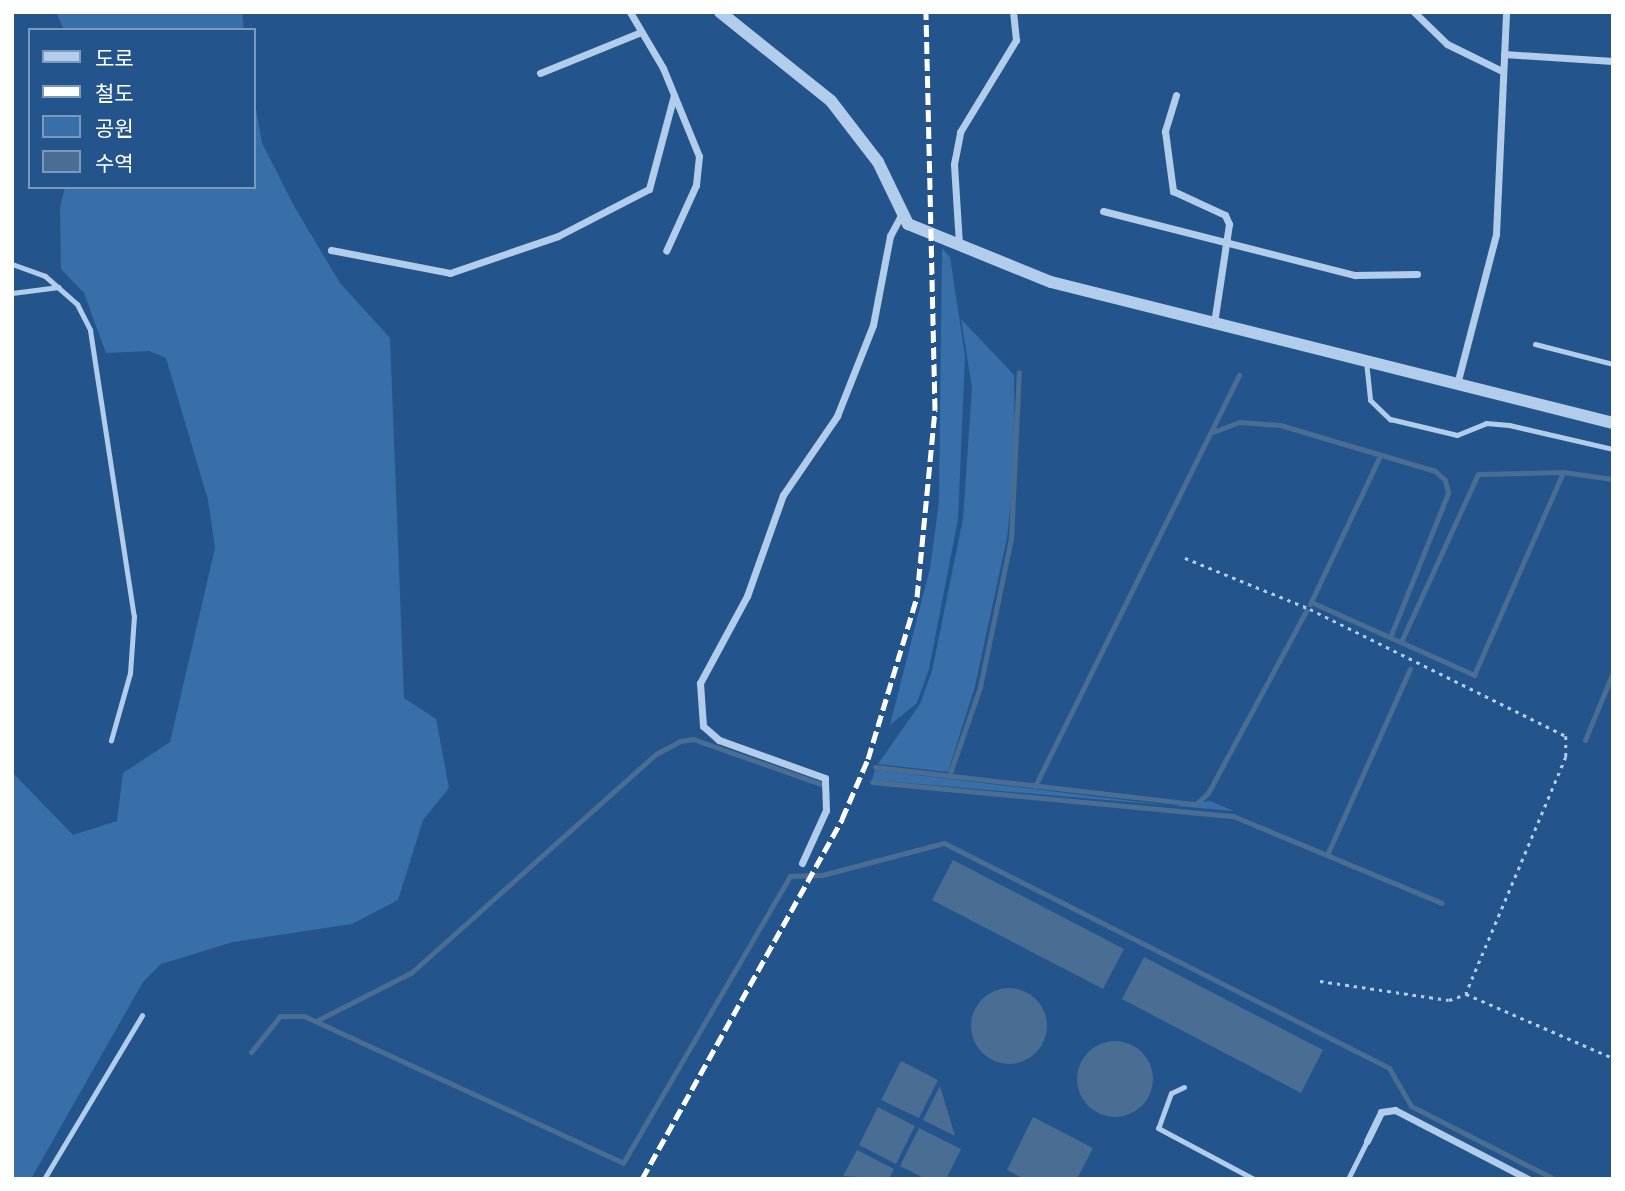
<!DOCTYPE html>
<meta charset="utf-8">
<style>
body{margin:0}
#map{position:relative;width:1625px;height:1191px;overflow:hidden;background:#23558c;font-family:Manrope,"Noto Sans KR",sans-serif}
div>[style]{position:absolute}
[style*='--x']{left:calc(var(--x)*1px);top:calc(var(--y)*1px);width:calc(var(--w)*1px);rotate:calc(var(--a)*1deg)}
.green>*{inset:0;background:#386fa9}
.water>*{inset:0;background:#4a6d94}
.round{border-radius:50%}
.stream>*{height:5px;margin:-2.5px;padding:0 2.5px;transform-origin:2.5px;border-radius:2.5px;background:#4a6d94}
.path>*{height:2.5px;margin-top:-1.25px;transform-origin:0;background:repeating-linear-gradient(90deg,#b2cdeb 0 3.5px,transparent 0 8.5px)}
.service>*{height:5px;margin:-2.5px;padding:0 2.5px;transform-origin:2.5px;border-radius:2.5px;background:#b2cdeb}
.minor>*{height:7px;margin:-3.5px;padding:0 3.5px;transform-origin:3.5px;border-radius:3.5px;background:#b2cdeb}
.tertiary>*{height:12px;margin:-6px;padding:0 6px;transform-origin:6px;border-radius:6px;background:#b2cdeb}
.rail>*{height:5px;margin-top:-2.5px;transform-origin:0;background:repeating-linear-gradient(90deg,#fff 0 12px,transparent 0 17px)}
span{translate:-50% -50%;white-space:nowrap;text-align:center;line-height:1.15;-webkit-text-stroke:5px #23558c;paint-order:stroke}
.frame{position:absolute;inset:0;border:14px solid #fff;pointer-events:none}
.legend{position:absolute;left:28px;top:28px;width:228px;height:161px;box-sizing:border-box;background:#23558c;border:2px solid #7b99ba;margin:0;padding:9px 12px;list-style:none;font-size:21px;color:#fff}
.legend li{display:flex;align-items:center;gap:14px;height:35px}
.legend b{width:35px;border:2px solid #7b99ba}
</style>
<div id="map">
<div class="green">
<div style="clip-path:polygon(56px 12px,242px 12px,244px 30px,64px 30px)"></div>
<div style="clip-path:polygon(254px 98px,262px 143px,294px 206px,340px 283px,390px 338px,404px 698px,436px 719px,449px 788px,423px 820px,398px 900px,352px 924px,233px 942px,161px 964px,143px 982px,31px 1179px,12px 1179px,12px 772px,73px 835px,117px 821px,123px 773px,170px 742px,215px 548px,208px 500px,166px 358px,149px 351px,106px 353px,84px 293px,61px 269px,60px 207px,65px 187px,254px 187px)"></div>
<div style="clip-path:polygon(942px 248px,950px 257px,965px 356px,958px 519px,929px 669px,917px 703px,890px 725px,930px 568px,939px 502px)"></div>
<div style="clip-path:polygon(961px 319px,1014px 375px,1015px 462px,1007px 538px,975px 686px,948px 772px,878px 764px,920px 704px,932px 671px,963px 519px,972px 388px)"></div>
<div style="clip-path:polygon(875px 770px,1174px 806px,1210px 801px,1234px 811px,872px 780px)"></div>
</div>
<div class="water">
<div style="clip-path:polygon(953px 860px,1124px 949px,1103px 989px,932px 900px)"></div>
<div style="clip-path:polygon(1144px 957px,1323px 1050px,1301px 1093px,1122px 999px)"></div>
<div class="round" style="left:971px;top:988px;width:76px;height:76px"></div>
<div class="round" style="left:1077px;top:1041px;width:76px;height:76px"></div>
<div style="clip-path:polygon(901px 1061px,938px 1080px,919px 1118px,881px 1100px)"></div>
<div style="clip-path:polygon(940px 1086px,955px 1136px,923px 1120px)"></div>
<div style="clip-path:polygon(878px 1107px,915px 1126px,896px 1164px,859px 1145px)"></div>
<div style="clip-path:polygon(1033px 1117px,1093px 1148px,1077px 1179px,1024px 1179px,1007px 1170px)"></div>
<div style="clip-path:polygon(919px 1128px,961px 1149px,946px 1179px,926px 1179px,900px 1166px)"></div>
<div style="clip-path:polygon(857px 1150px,894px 1169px,889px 1179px,843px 1176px)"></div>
</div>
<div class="stream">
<div style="--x:1213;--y:432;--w:28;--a:-21"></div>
<div style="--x:1239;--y:422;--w:41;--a:4.2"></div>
<div style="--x:1280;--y:425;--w:162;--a:16.5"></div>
<div style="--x:1435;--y:471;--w:13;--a:42"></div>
<div style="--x:1445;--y:480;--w:13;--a:77"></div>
<div style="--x:1448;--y:493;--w:155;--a:111.9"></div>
<div style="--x:1311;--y:602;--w:179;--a:24.1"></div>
<div style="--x:1474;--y:675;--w:222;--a:-66.3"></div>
<div style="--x:1310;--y:604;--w:161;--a:-64.7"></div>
<div style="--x:1401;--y:642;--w:185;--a:-65.4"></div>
<div style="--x:1478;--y:474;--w:85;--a:-1.3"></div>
<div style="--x:1563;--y:472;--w:50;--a:8"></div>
<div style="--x:1585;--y:740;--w:74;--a:-67.6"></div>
<div style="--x:875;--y:767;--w:323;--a:6.6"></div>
<div style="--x:1196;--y:804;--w:16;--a:-43"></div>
<div style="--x:1208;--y:793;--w:207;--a:-61.7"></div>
<div style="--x:949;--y:776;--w:94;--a:-70.8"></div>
<div style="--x:980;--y:687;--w:151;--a:-78.2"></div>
<div style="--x:1011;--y:539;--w:167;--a:-87.3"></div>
<div style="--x:872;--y:782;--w:363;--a:5.4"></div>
<div style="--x:1233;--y:816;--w:226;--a:22.6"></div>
<div style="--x:1035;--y:786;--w:459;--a:-63.6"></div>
<div style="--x:1327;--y:855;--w:204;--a:-66"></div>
<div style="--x:316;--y:1021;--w:108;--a:-27"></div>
<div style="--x:412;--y:972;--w:327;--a:-41.8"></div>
<div style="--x:656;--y:754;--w:27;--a:-28"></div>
<div style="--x:680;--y:741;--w:13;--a:-9"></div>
<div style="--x:693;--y:739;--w:136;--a:19.4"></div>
<div style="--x:251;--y:1052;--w:46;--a:-51.1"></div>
<div style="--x:280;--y:1016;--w:24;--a:0"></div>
<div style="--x:304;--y:1016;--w:351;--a:24.7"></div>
<div style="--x:623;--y:1163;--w:332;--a:-59.8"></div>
<div style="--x:790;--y:876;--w:32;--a:-2"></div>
<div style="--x:822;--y:875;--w:126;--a:-14.7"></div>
<div style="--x:944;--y:843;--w:499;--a:26.8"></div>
<div style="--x:1389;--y:1068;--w:44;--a:59.9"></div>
<div style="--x:1411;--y:1106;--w:161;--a:27"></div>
</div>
<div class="path">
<div style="--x:1185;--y:558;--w:135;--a:22.2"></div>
<div style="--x:1310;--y:609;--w:286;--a:26.4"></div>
<div style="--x:1566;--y:736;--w:21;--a:90"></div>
<div style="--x:1566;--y:757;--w:257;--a:112.9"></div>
<div style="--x:1320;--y:981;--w:130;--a:8.4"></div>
<div style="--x:1449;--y:1000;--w:18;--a:-19"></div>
<div style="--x:1466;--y:994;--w:160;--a:23.5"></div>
</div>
<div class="service">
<div style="--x:12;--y:264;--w:35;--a:20"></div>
<div style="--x:45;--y:276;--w:43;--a:41.2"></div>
<div style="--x:77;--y:304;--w:29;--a:63"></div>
<div style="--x:90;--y:330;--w:289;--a:81.3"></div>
<div style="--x:134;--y:616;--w:57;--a:94"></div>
<div style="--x:130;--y:673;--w:70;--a:105.8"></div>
<div style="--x:12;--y:293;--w:47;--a:-7.3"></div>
<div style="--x:1535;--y:344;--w:81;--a:14.4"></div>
<div style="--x:1366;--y:361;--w:39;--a:84"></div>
<div style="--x:1370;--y:400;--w:28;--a:44"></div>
<div style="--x:1390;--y:419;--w:69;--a:13.4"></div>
<div style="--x:1457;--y:435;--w:31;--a:-22"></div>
<div style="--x:1486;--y:423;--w:23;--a:5"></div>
<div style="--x:1509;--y:425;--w:107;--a:13"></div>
<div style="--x:1184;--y:1087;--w:14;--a:155"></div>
<div style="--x:1171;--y:1093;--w:37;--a:110"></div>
<div style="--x:1158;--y:1128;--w:109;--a:28"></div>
<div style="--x:44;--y:1179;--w:191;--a:-59.1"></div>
<div style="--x:1348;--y:1179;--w:42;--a:-63.4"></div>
</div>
<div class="minor">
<div style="--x:630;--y:12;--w:65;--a:59.5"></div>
<div style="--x:663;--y:68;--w:95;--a:67.8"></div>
<div style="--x:699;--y:156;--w:29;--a:96"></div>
<div style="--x:696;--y:185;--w:72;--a:114.4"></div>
<div style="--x:1414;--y:12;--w:46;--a:44.1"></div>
<div style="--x:1447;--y:44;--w:61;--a:26.1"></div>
<div style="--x:1504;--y:54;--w:109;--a:3.7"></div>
<div style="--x:540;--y:73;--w:109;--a:-22.1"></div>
<div style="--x:1176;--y:95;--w:38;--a:107"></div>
<div style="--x:1165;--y:131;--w:61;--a:82.4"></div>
<div style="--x:1173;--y:191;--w:57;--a:24.8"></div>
<div style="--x:1225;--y:215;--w:10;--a:66"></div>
<div style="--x:1229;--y:224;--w:100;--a:98.6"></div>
<div style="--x:1103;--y:211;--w:260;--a:14.3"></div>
<div style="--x:1355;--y:275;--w:62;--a:-0.9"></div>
<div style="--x:959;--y:244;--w:80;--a:-93.6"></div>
<div style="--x:954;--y:164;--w:33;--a:-79"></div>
<div style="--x:960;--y:132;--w:108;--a:-58.7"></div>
<div style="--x:1016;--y:40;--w:28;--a:-96"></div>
<div style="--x:331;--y:250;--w:121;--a:10.9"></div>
<div style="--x:450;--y:273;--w:114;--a:-18.9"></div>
<div style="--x:558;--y:236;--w:102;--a:-27.3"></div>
<div style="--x:649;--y:189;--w:97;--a:-75.1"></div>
<div style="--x:1457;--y:384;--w:155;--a:-75.4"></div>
<div style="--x:1496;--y:234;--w:222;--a:-87.4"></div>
<div style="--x:802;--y:863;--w:58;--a:-65.6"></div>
<div style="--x:826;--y:810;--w:32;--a:-92"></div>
<div style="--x:825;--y:778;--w:113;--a:-160.3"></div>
<div style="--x:719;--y:740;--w:21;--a:-139"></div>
<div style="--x:703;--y:726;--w:43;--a:-94"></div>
<div style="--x:700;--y:683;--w:99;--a:-61.6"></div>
<div style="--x:747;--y:596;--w:107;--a:-70.4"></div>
<div style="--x:783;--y:495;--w:96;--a:-55.6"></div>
<div style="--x:837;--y:416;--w:98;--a:-68.4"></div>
<div style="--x:873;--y:325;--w:91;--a:-79.2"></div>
<div style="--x:890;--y:236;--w:24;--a:-62"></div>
<div style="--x:1367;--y:1141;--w:32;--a:-64"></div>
<div style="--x:1381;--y:1112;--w:14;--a:-8"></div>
<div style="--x:1395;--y:1110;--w:150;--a:27.4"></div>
</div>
<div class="tertiary">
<div style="--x:720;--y:12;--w:142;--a:38.7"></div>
<div style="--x:831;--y:101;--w:77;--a:52.4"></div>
<div style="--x:878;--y:162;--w:69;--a:64.2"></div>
<div style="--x:908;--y:224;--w:154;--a:22.1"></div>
<div style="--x:1051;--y:282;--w:579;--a:14.08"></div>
</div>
<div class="rail">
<div style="--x:642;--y:1179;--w:412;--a:-60.9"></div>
<div style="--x:842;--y:819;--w:65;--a:-66.6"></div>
<div style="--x:868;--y:759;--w:169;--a:-73.2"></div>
<div style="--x:917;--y:597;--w:188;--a:-84.5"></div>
<div style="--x:935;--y:410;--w:398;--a:-91.3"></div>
</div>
<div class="frame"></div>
<ul class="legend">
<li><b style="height:9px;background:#b2cdeb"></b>도로</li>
<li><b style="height:9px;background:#fff"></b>철도</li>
<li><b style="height:19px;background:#386fa9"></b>공원</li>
<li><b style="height:19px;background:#4a6d94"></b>수역</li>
</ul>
</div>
